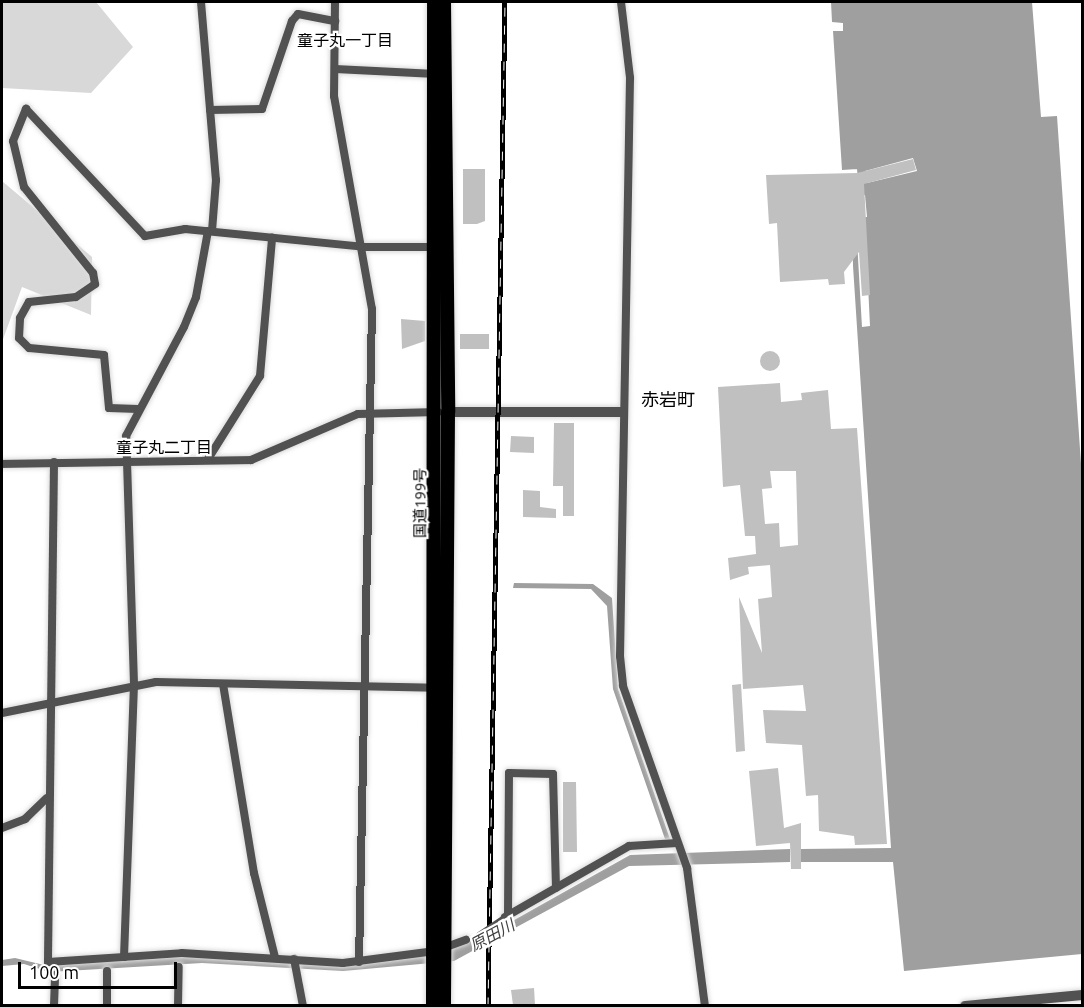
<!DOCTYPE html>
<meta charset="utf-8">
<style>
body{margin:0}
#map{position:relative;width:1084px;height:1007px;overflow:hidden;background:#fff;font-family:Ubuntu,"Noto Sans JP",sans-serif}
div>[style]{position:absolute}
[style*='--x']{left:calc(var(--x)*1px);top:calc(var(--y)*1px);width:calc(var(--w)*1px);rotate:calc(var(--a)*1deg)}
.green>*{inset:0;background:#d8d8d8}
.water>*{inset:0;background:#9f9f9f}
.building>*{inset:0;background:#c0c0c0}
.round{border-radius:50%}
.roads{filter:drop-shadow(0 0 2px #dbdbdb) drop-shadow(0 0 2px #dbdbdb)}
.minor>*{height:8px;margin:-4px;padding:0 4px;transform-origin:4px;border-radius:4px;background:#515151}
.tertiary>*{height:10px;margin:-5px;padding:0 5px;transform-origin:5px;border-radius:5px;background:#515151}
.trunk>*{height:14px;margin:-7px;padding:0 7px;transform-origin:7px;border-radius:7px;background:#000}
.rail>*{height:5px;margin-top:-2.5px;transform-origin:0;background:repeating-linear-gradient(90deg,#fff 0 9px,#000 0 18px);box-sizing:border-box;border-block:2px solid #000}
.pedestrian-bridge>*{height:6px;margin:-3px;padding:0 3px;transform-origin:3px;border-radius:3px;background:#515151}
span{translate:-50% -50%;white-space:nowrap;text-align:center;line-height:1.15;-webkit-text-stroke:4.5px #fff;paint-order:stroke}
.street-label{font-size:15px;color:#000}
.neighbourhood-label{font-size:16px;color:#000}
.water-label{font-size:16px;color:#404040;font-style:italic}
.quarter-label{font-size:18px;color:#000}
.frame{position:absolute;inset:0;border:3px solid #000;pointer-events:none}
.scale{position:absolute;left:18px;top:962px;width:159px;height:27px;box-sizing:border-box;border:3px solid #000;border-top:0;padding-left:8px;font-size:18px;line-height:21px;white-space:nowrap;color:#000;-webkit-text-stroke:4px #fff;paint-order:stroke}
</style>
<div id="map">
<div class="green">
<div style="clip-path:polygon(2px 2px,96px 2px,133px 47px,91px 93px,2px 88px)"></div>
<div style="clip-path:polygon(2px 181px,92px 257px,91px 315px,22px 287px,2px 342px)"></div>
</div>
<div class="water">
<div style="clip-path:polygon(evenodd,831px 2px,1032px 2px,1041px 117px,1057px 116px,1082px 478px,1082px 954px,904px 971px,893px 862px,801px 862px,801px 849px,891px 848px,853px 266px,852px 218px,867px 217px,865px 195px,849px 196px,859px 194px,857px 169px,842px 170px,833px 31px,843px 31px,843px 23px,832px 22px,831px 2px,913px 158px,917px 171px,867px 183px,865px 171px,913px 158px,831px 2px,865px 222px,870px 326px,862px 327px,856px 223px,865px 222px)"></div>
<div style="clip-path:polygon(514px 583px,593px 584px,612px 598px,618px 689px,670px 839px,665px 839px,613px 689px,607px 606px,591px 589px,513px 588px)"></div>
<div style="clip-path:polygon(790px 849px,790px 862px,629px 866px,454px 961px,343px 971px,202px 963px,49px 972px,24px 964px,2px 966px,2px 960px,15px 958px,44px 965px,206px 956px,342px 965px,421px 956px,482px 938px,630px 855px)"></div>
</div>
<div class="building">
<div style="clip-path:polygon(913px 159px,916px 170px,864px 184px,870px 295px,862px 296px,859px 252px,844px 272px,845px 284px,829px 285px,828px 279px,780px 282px,777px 223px,769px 224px,766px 175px,857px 173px)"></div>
<div style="clip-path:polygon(463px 169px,485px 169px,485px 221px,477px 224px,463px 224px)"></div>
<div style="clip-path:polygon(401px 319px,425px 321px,425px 341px,402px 349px)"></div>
<div style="clip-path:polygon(460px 334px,489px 334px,489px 349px,460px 349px)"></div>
<div class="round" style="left:760px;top:351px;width:20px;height:20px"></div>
<div style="clip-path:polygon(evenodd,780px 383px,781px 402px,802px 400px,801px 393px,828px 390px,831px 429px,857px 428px,887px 844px,855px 845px,854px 836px,819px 831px,818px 795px,806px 796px,802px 745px,766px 743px,763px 710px,806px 711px,803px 685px,743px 689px,739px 597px,762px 653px,758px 599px,772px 597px,770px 565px,748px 567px,749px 574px,730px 580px,728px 558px,756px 554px,755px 536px,745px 536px,740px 485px,723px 487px,718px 387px,780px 383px,770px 471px,796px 471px,798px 545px,780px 547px,779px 523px,765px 524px,762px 489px,772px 488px,770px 471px)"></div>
<div style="clip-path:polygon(554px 423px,574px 423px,574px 516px,563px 516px,563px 486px,553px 486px)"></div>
<div style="clip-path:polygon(511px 436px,534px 437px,534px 453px,510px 452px)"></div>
<div style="clip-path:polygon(523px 490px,540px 491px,540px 507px,556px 509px,556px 518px,523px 517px)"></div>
<div style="clip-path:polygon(741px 684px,745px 751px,736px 752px,732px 685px)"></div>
<div style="clip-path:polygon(778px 768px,784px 828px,801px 823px,801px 869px,791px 869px,790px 843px,756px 846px,749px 771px)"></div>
<div style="clip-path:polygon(563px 782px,576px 782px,577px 852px,563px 852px)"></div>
<div style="clip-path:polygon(534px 988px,535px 1005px,513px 1005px,511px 990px)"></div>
</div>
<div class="roads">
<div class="minor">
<div style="--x:201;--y:2;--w:179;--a:85.2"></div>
<div style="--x:216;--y:180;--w:51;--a:94.5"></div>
<div style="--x:335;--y:2;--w:94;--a:90.6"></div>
<div style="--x:334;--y:96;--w:216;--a:79.9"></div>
<div style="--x:372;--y:309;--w:653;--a:91.14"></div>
<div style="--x:621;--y:2;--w:77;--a:83.2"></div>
<div style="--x:630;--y:78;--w:578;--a:90.99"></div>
<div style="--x:620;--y:656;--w:30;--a:84"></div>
<div style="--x:623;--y:686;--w:193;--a:70.6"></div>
<div style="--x:687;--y:868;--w:139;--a:82.6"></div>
<div style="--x:335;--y:69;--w:101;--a:2.8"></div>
<div style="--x:210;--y:110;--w:52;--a:-1.1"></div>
<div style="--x:262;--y:109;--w:93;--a:-71.2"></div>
<div style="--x:292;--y:21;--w:9;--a:-49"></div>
<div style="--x:298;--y:14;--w:38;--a:11"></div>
<div style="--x:138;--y:409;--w:29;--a:-178"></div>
<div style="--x:109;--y:408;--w:53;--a:-95.4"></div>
<div style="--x:104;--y:355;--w:75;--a:-174.7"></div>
<div style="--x:29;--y:348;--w:14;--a:-135"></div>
<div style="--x:19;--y:338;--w:20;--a:-87"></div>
<div style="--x:20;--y:318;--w:18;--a:-61"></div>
<div style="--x:29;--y:302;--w:47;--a:-6.1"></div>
<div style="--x:76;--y:297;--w:23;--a:-34"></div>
<div style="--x:95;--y:284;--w:11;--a:-100"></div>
<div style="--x:93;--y:273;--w:110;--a:-128.7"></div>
<div style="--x:24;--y:187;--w:47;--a:-103.4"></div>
<div style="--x:13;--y:141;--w:35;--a:-68"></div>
<div style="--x:26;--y:109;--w:174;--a:46.9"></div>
<div style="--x:145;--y:236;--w:41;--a:-9.9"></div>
<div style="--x:185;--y:229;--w:180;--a:5.7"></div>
<div style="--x:364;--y:247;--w:74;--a:0"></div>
<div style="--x:208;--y:459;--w:98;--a:-57.9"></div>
<div style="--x:260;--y:376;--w:139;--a:-85"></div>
<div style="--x:54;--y:462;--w:500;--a:90.69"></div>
<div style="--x:48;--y:962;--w:134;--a:-3.8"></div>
<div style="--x:182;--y:953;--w:161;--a:3.6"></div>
<div style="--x:343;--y:963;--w:93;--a:-7.4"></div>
<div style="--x:435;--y:951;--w:33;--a:-20"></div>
<div style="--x:2;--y:464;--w:249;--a:-0.9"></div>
<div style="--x:251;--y:460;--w:116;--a:-23.3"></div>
<div style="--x:358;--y:414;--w:80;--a:-1.4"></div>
<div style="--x:223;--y:684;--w:192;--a:80.7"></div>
<div style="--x:254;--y:873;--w:87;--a:76"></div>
<div style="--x:2;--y:713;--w:157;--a:-11.4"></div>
<div style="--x:156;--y:682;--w:279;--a:1.2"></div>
<div style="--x:2;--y:828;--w:25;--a:-21"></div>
<div style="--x:25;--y:819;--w:30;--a:-44"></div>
<div style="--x:508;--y:915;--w:142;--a:-89.6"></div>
<div style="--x:509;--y:773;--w:44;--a:1.3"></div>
<div style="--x:553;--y:774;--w:114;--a:88.5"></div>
<div style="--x:505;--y:917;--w:143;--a:-29.8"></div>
<div style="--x:629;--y:846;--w:48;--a:-3.6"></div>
<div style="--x:124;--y:957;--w:273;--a:-87.9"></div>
<div style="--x:134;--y:684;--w:248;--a:-91.8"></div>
<div style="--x:126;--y:436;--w:123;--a:-62"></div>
<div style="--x:184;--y:327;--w:32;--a:-68"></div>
<div style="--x:196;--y:297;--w:67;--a:-79.7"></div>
<div style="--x:294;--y:959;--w:48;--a:79.2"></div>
<div style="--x:107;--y:971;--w:35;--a:90"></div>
<div style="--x:54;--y:1006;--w:31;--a:-88"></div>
<div style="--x:178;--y:1006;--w:39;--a:-89"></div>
</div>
<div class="tertiary">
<div style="--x:448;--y:412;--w:174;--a:0"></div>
<div style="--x:965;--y:1006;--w:118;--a:-5.4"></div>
</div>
<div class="trunk">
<div style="--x:444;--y:2;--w:410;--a:89.4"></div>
<div style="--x:448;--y:412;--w:594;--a:90.39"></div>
<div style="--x:433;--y:1006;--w:1004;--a:-89.94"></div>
</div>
</div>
<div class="rail">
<div style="--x:488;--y:1006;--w:1004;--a:-89.03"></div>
</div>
<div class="pedestrian-bridge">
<div style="--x:479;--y:935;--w:30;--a:-34"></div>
</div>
<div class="street-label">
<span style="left:420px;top:503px;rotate:-90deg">国道199号</span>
</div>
<div class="neighbourhood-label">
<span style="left:345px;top:40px">童子丸一丁目</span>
<span style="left:164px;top:447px">童子丸二丁目</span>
</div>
<div class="water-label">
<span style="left:492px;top:935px;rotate:-28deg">原田川</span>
</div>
<div class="quarter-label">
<span style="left:668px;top:399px">赤岩町</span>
</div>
<div class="frame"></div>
<div class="scale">100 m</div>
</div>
